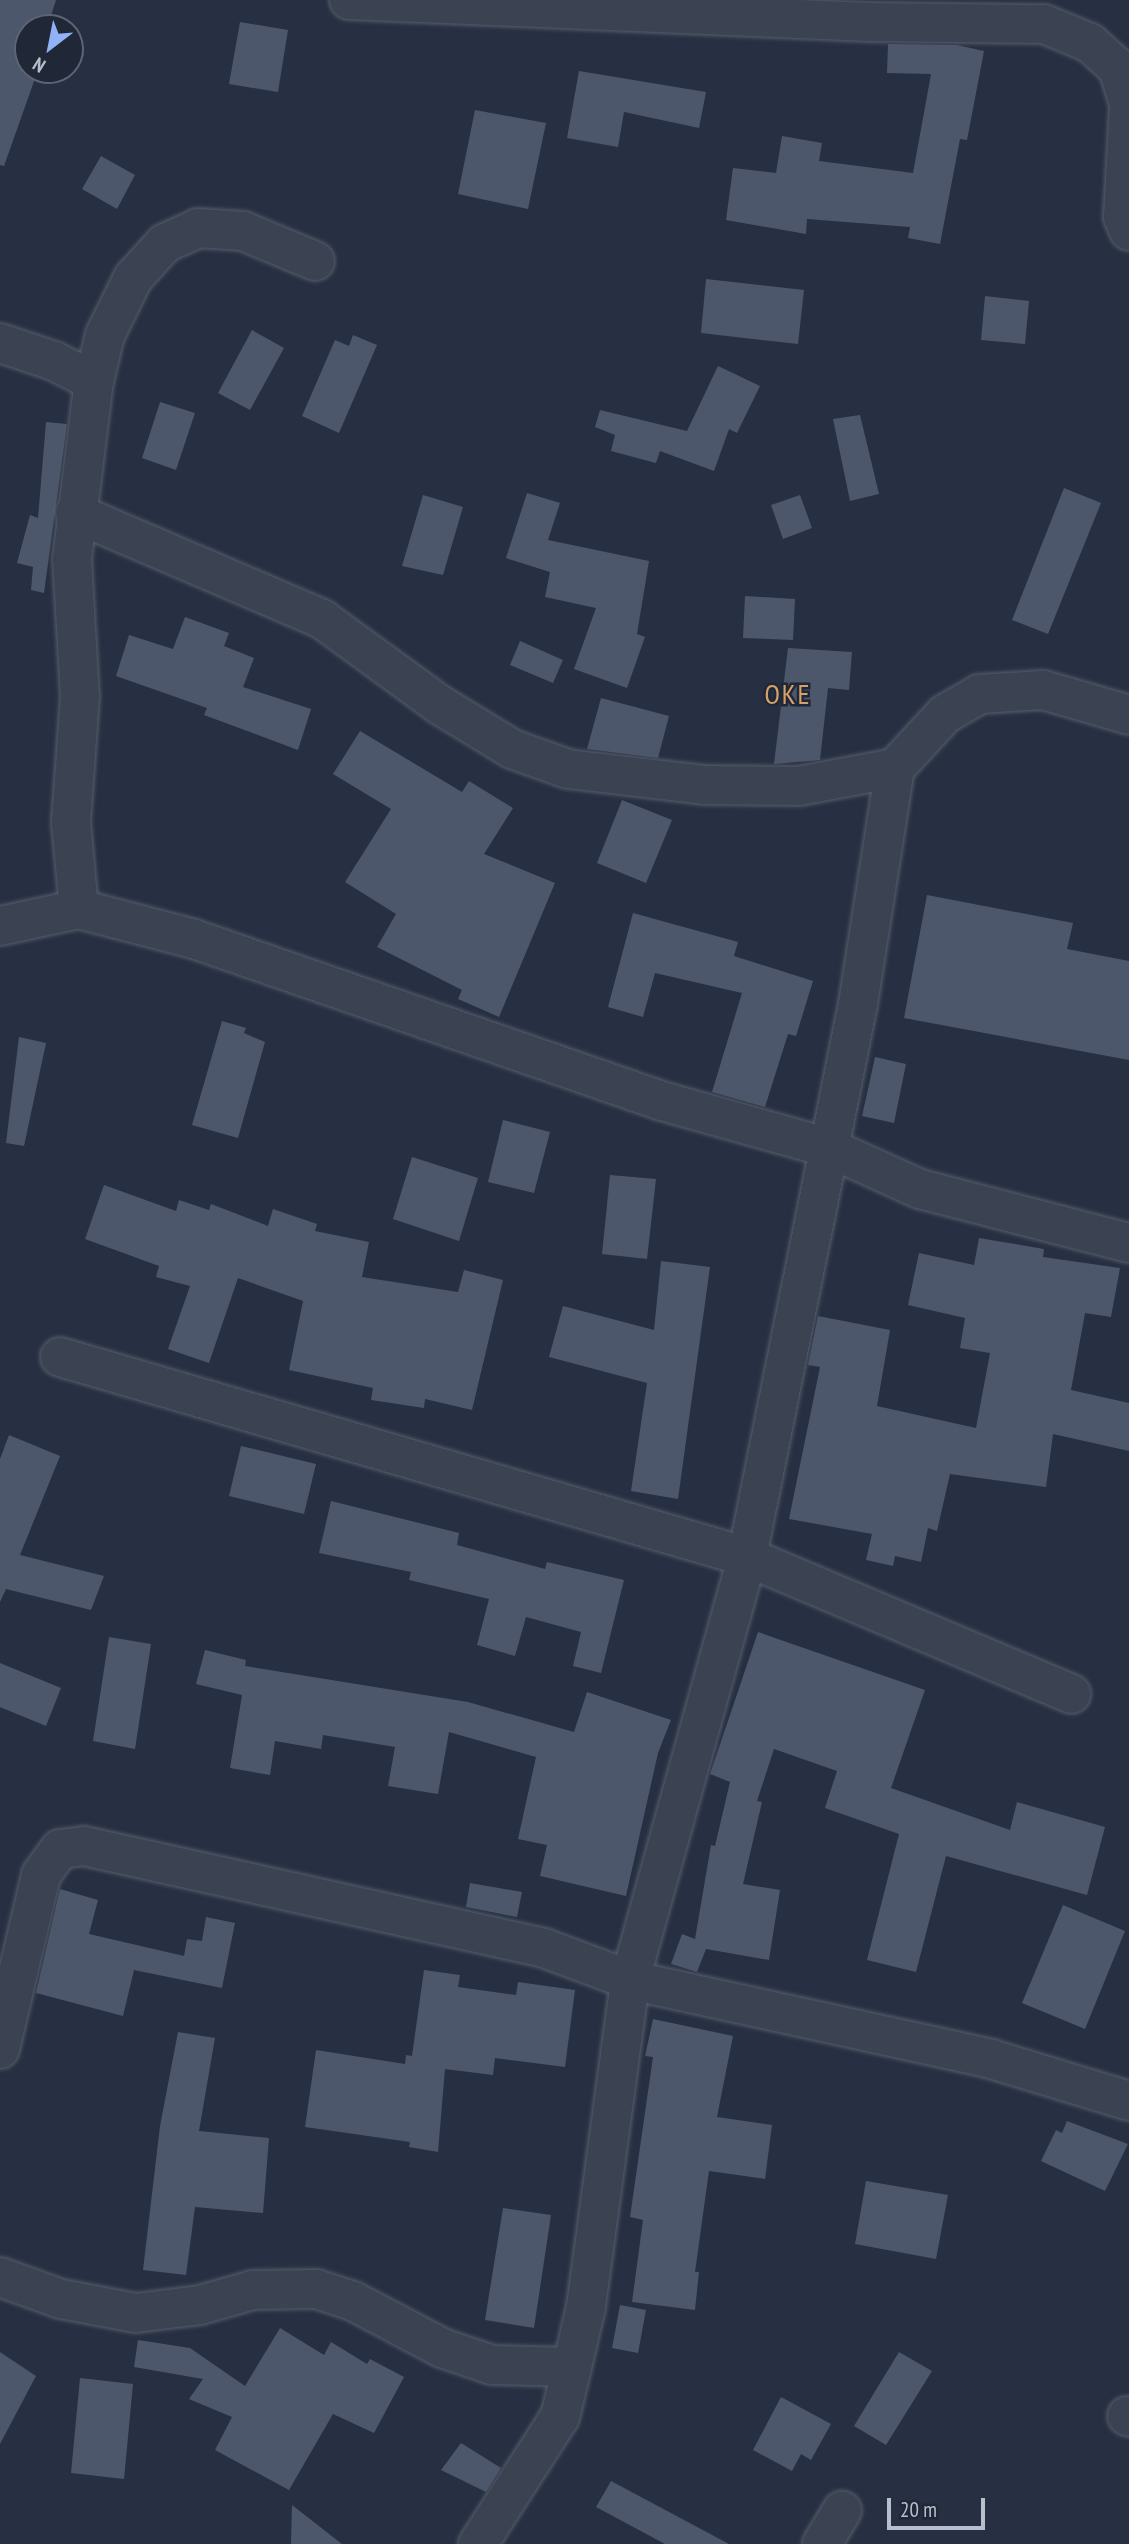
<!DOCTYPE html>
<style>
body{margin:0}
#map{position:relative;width:1129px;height:2544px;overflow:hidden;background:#273042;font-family:"PT Sans Narrow",sans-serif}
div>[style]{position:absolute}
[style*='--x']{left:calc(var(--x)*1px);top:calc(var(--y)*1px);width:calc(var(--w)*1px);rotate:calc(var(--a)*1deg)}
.building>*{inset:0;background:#4d576b}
.roads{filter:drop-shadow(0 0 2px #565e6c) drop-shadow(0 0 2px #565e6c)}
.minor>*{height:38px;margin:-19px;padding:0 19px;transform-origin:19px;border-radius:19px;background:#3b4352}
span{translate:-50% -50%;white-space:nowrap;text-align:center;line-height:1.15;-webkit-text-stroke:5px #202837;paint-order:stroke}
.quarter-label{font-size:28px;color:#d5a06a;letter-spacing:2px}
.north{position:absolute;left:14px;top:14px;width:70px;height:70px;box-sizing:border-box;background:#202837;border:2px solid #5d6473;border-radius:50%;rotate:212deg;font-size:19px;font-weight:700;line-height:28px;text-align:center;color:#b8becc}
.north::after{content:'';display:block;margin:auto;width:24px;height:32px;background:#92b2f7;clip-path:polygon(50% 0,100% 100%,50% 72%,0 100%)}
.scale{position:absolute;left:887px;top:2498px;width:98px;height:32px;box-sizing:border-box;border:4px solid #b8becc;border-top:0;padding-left:9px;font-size:21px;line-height:24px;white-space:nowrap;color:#b8becc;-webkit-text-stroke:5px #202837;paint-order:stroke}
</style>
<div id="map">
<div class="building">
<div style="clip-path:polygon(0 0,56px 0,47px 28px,28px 28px,28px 70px,38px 70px,4px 166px,0 165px)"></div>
<div style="clip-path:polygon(240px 22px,288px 30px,278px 92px,229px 84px)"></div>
<div style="clip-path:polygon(888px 44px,957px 45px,984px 51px,967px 140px,960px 139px,940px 244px,908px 238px,910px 227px,807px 219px,806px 234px,726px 220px,733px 168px,776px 173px,782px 136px,822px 143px,819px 161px,913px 173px,931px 74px,887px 73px)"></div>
<div style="clip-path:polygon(579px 71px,706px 92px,699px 128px,624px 112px,618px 147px,567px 138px)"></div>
<div style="clip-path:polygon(475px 110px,546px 123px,528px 209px,458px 194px)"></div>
<div style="clip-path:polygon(101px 156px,135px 175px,117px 209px,82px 189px)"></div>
<div style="clip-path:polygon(706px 279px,804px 290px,798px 344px,701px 333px)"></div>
<div style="clip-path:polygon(985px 296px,1029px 301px,1025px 344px,981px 340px)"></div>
<div style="clip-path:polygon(252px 330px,284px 348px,250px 410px,218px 393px)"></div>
<div style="clip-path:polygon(353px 335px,377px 345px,339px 433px,302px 416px,335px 340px,349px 346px)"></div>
<div style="clip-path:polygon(718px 366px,760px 386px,737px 433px,729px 429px,714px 471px,660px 451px,656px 463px,611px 451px,615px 435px,595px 427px,600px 410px,687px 431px)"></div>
<div style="clip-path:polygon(160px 402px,195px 413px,176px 470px,142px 458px)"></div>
<div style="clip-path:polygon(860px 415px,879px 494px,850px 501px,833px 419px)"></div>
<div style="clip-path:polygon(46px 422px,67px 424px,44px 593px,31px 590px,33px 567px,17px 563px,30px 515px,38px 518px)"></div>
<div style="clip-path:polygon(1064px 488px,1101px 503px,1048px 634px,1012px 620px)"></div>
<div style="clip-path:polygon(527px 493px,560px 503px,548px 540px,649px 561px,637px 634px,645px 637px,627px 688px,574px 669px,596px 608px,545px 597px,550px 572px,506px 558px)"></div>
<div style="clip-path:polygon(423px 495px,463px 507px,443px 575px,402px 566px)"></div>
<div style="clip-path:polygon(800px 495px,812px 528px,783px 539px,771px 505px)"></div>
<div style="clip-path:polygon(745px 596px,795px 599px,793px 640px,743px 638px)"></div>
<div style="clip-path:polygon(185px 617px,229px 633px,224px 646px,254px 658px,243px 687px,311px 709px,298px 750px,204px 715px,207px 708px,116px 676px,129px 635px,173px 649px)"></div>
<div style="clip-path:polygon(520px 641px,563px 660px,553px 683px,510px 665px)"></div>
<div style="clip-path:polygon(788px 648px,852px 652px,849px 690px,828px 688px,820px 760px,774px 764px)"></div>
<div style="clip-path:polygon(601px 698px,669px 716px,658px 758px,587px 749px)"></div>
<div style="clip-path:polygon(360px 731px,462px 792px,469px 781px,513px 808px,484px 854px,555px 883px,499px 1017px,458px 999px,462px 990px,377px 947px,396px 914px,345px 882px,391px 809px,333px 774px)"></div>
<div style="clip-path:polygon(622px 800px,672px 820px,646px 883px,597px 863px)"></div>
<div style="clip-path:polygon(927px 895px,1073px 923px,1067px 949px,1129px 961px,1129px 1060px,904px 1018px)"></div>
<div style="clip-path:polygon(633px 913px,738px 942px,734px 956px,813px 981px,796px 1036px,788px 1034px,765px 1107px,712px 1092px,742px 993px,655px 973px,643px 1017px,608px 1007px)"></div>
<div style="clip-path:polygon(222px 1021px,246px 1028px,244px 1033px,265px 1042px,238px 1138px,192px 1125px)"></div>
<div style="clip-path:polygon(19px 1037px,46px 1043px,24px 1146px,6px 1143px)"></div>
<div style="clip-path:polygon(875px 1057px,906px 1064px,894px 1123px,862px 1116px)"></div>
<div style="clip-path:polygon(503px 1120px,550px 1132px,534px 1193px,488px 1182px)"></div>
<div style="clip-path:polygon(412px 1157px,478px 1178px,459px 1241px,393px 1219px)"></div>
<div style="clip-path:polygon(610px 1175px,656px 1179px,647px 1259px,602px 1254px)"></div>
<div style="clip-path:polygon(104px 1185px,176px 1211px,179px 1200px,209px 1210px,211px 1204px,268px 1226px,273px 1209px,317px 1224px,315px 1231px,369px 1242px,362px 1277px,458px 1292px,464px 1270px,503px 1280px,472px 1410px,425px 1399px,424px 1408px,371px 1400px,373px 1388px,289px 1370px,303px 1301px,238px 1278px,209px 1363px,168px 1349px,190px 1286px,156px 1277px,159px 1266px,85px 1239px)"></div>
<div style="clip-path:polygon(979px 1238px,1044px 1249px,1043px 1257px,1120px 1268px,1111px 1317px,1085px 1313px,1071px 1390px,1129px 1403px,1129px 1451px,1053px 1434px,1046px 1487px,950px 1474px,937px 1531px,928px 1528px,921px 1562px,895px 1556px,893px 1566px,866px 1560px,872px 1534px,789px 1519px,820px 1367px,808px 1365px,818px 1316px,890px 1330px,877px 1406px,976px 1428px,990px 1353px,960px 1348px,965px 1318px,908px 1305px,919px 1253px,974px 1265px)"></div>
<div style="clip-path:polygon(661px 1261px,710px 1267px,678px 1499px,631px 1491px,647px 1383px,549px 1357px,563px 1306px,654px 1330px)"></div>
<div style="clip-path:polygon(9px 1435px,60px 1456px,20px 1555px,104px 1576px,91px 1610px,6px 1589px,0 1602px,0 1459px)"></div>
<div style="clip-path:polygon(241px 1446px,316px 1464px,304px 1514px,229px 1496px)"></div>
<div style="clip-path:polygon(331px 1501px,459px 1533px,457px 1545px,545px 1569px,547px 1562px,624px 1580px,601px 1673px,573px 1666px,581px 1632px,526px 1617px,515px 1656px,477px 1645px,489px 1599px,409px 1580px,411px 1572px,319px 1553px)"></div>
<div style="clip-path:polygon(758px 1632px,925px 1690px,891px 1788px,1010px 1830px,1017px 1802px,1105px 1827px,1087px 1895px,946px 1856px,916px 1972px,867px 1960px,899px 1834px,825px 1808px,837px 1771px,774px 1749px,757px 1801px,762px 1802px,743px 1884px,780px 1890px,769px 1960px,706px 1949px,697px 1972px,671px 1964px,682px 1934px,695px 1939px,711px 1845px,715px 1846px,730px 1782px,710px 1774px)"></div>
<div style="clip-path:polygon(109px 1637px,151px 1644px,135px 1749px,93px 1741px)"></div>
<div style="clip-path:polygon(205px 1650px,246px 1660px,245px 1666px,468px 1702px,574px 1732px,587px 1692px,671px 1720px,658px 1753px,626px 1896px,540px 1876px,547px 1845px,518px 1839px,536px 1757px,449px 1732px,438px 1794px,388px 1786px,395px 1747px,323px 1735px,321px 1749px,275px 1741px,270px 1775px,230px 1768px,242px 1695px,196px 1684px)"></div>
<div style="clip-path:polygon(0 1663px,61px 1688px,46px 1726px,0 1707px)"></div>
<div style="clip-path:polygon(470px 1883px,522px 1892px,517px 1917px,466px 1907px)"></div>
<div style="clip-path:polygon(60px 1889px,98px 1900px,89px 1934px,184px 1956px,187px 1939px,202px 1941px,206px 1917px,235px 1923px,222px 1988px,134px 1970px,123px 2016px,36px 1993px)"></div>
<div style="clip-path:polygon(1063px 1905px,1125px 1931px,1085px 2029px,1022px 2003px)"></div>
<div style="clip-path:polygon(424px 1970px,460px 1975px,458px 1987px,516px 1995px,518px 1982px,575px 1990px,565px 2067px,495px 2058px,493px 2075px,445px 2069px,438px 2152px,409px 2147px,410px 2142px,305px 2127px,316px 2050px,405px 2064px,406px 2055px,412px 2056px)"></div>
<div style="clip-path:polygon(653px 2019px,733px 2036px,717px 2117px,772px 2125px,765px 2179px,709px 2171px,695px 2272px,699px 2272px,695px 2310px,632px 2302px,643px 2220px,630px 2217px,653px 2057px,645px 2056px)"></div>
<div style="clip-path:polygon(178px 2032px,215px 2038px,199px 2131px,269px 2138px,263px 2213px,195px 2207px,186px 2275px,143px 2270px,160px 2126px)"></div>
<div style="clip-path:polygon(1067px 2121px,1128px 2144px,1105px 2191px,1041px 2161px,1056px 2130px,1062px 2133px)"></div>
<div style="clip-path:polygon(866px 2181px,948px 2195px,936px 2259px,855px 2244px)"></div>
<div style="clip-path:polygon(503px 2208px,551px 2215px,534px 2328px,485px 2320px)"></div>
<div style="clip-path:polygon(620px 2305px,646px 2310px,638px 2353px,612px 2348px)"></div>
<div style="clip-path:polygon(280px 2328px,324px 2355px,331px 2342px,367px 2364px,370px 2359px,404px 2377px,374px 2433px,333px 2414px,289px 2490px,215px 2450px,232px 2417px,189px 2399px,203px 2379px,134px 2367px,138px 2340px,190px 2348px,245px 2386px)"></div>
<div style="clip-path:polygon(0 2352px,36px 2376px,0 2444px)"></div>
<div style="clip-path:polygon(899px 2352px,932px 2371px,886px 2445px,854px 2426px)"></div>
<div style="clip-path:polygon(80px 2378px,133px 2384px,124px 2479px,71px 2473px)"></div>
<div style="clip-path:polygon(781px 2397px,831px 2424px,811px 2460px,801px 2454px,792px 2471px,753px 2450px)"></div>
<div style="clip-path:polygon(461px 2443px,501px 2468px,486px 2492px,441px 2470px)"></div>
<div style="clip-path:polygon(611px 2481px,729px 2544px,665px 2544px,596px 2507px)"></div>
<div style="clip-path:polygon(292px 2505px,342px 2544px,291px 2544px)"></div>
</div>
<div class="roads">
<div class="minor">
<div style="--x:349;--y:0;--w:521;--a:2.42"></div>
<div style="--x:870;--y:22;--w:174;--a:0.7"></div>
<div style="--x:1044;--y:24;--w:50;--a:22.4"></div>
<div style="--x:1090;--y:43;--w:38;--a:42"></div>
<div style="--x:1118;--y:68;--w:39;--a:73"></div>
<div style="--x:1129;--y:106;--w:111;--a:93.1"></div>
<div style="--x:1123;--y:217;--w:15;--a:67"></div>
<div style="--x:0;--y:343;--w:57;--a:18.4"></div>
<div style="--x:54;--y:361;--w:45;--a:26.6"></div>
<div style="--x:75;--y:513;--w:269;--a:23.2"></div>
<div style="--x:322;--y:619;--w:146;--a:36.1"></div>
<div style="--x:440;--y:705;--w:84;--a:31.4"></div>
<div style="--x:512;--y:749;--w:59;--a:19.7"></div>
<div style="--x:568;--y:769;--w:137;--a:6.7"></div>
<div style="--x:704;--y:785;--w:95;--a:0.6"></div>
<div style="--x:799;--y:786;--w:98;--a:-10.6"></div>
<div style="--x:79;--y:909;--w:87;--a:-95.3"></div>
<div style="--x:71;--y:822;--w:125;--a:-85.9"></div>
<div style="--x:80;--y:697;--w:138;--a:-93.3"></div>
<div style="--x:72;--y:559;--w:179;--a:-83"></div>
<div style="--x:94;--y:381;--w:47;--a:-76.6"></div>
<div style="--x:105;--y:335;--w:64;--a:-63.8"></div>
<div style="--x:133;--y:278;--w:47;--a:-47.6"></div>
<div style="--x:165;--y:243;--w:36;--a:-24"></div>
<div style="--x:198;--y:228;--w:45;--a:3.8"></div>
<div style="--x:243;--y:231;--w:78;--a:22.6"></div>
<div style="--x:0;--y:926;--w:81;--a:-12.1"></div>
<div style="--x:79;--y:909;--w:119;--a:14.6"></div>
<div style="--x:194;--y:939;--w:495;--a:19.1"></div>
<div style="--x:662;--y:1101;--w:173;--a:15.7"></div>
<div style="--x:829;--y:1148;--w:100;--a:24.3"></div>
<div style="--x:920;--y:1189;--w:216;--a:14.5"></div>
<div style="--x:60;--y:1357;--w:716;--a:16.23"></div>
<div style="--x:747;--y:1557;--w:352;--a:22.9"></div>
<div style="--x:0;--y:2049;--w:179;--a:-76.7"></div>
<div style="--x:41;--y:1875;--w:32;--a:-54"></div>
<div style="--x:60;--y:1849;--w:24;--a:-7"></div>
<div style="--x:84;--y:1846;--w:471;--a:12.5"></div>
<div style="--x:544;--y:1948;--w:92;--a:20.4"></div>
<div style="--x:630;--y:1980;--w:370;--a:12.3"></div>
<div style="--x:991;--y:2059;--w:144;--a:16.9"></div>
<div style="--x:0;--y:2277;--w:65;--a:19.8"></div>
<div style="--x:61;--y:2299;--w:76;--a:10.6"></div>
<div style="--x:136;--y:2313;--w:64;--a:-7.1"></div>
<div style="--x:200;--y:2305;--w:55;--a:-15.8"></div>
<div style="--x:253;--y:2290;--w:63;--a:-0.9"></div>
<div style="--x:316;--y:2289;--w:39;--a:18"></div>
<div style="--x:353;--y:2301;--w:101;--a:27.8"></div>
<div style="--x:442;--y:2348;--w:53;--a:18.8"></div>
<div style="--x:492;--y:2365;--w:80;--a:1.4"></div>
<div style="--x:572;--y:2367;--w:62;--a:-76.9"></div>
<div style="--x:586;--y:2307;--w:330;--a:-82.3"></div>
<div style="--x:630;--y:1980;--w:439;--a:-74.5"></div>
<div style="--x:747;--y:1557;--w:564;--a:-78.65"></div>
<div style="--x:858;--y:1004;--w:239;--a:-81.1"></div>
<div style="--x:895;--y:768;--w:74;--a:-47.2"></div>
<div style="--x:945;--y:714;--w:39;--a:-30"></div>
<div style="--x:979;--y:694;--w:64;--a:-3.6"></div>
<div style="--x:1043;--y:690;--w:90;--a:16.2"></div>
<div style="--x:1127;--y:2416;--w:2;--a:27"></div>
<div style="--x:478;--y:2544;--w:151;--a:-57.2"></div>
<div style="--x:560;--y:2417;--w:51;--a:-76.5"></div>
<div style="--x:822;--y:2544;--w:39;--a:-59"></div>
</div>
</div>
<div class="quarter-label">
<span style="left:788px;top:694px">OKE</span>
</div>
<div class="north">N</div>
<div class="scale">20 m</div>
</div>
